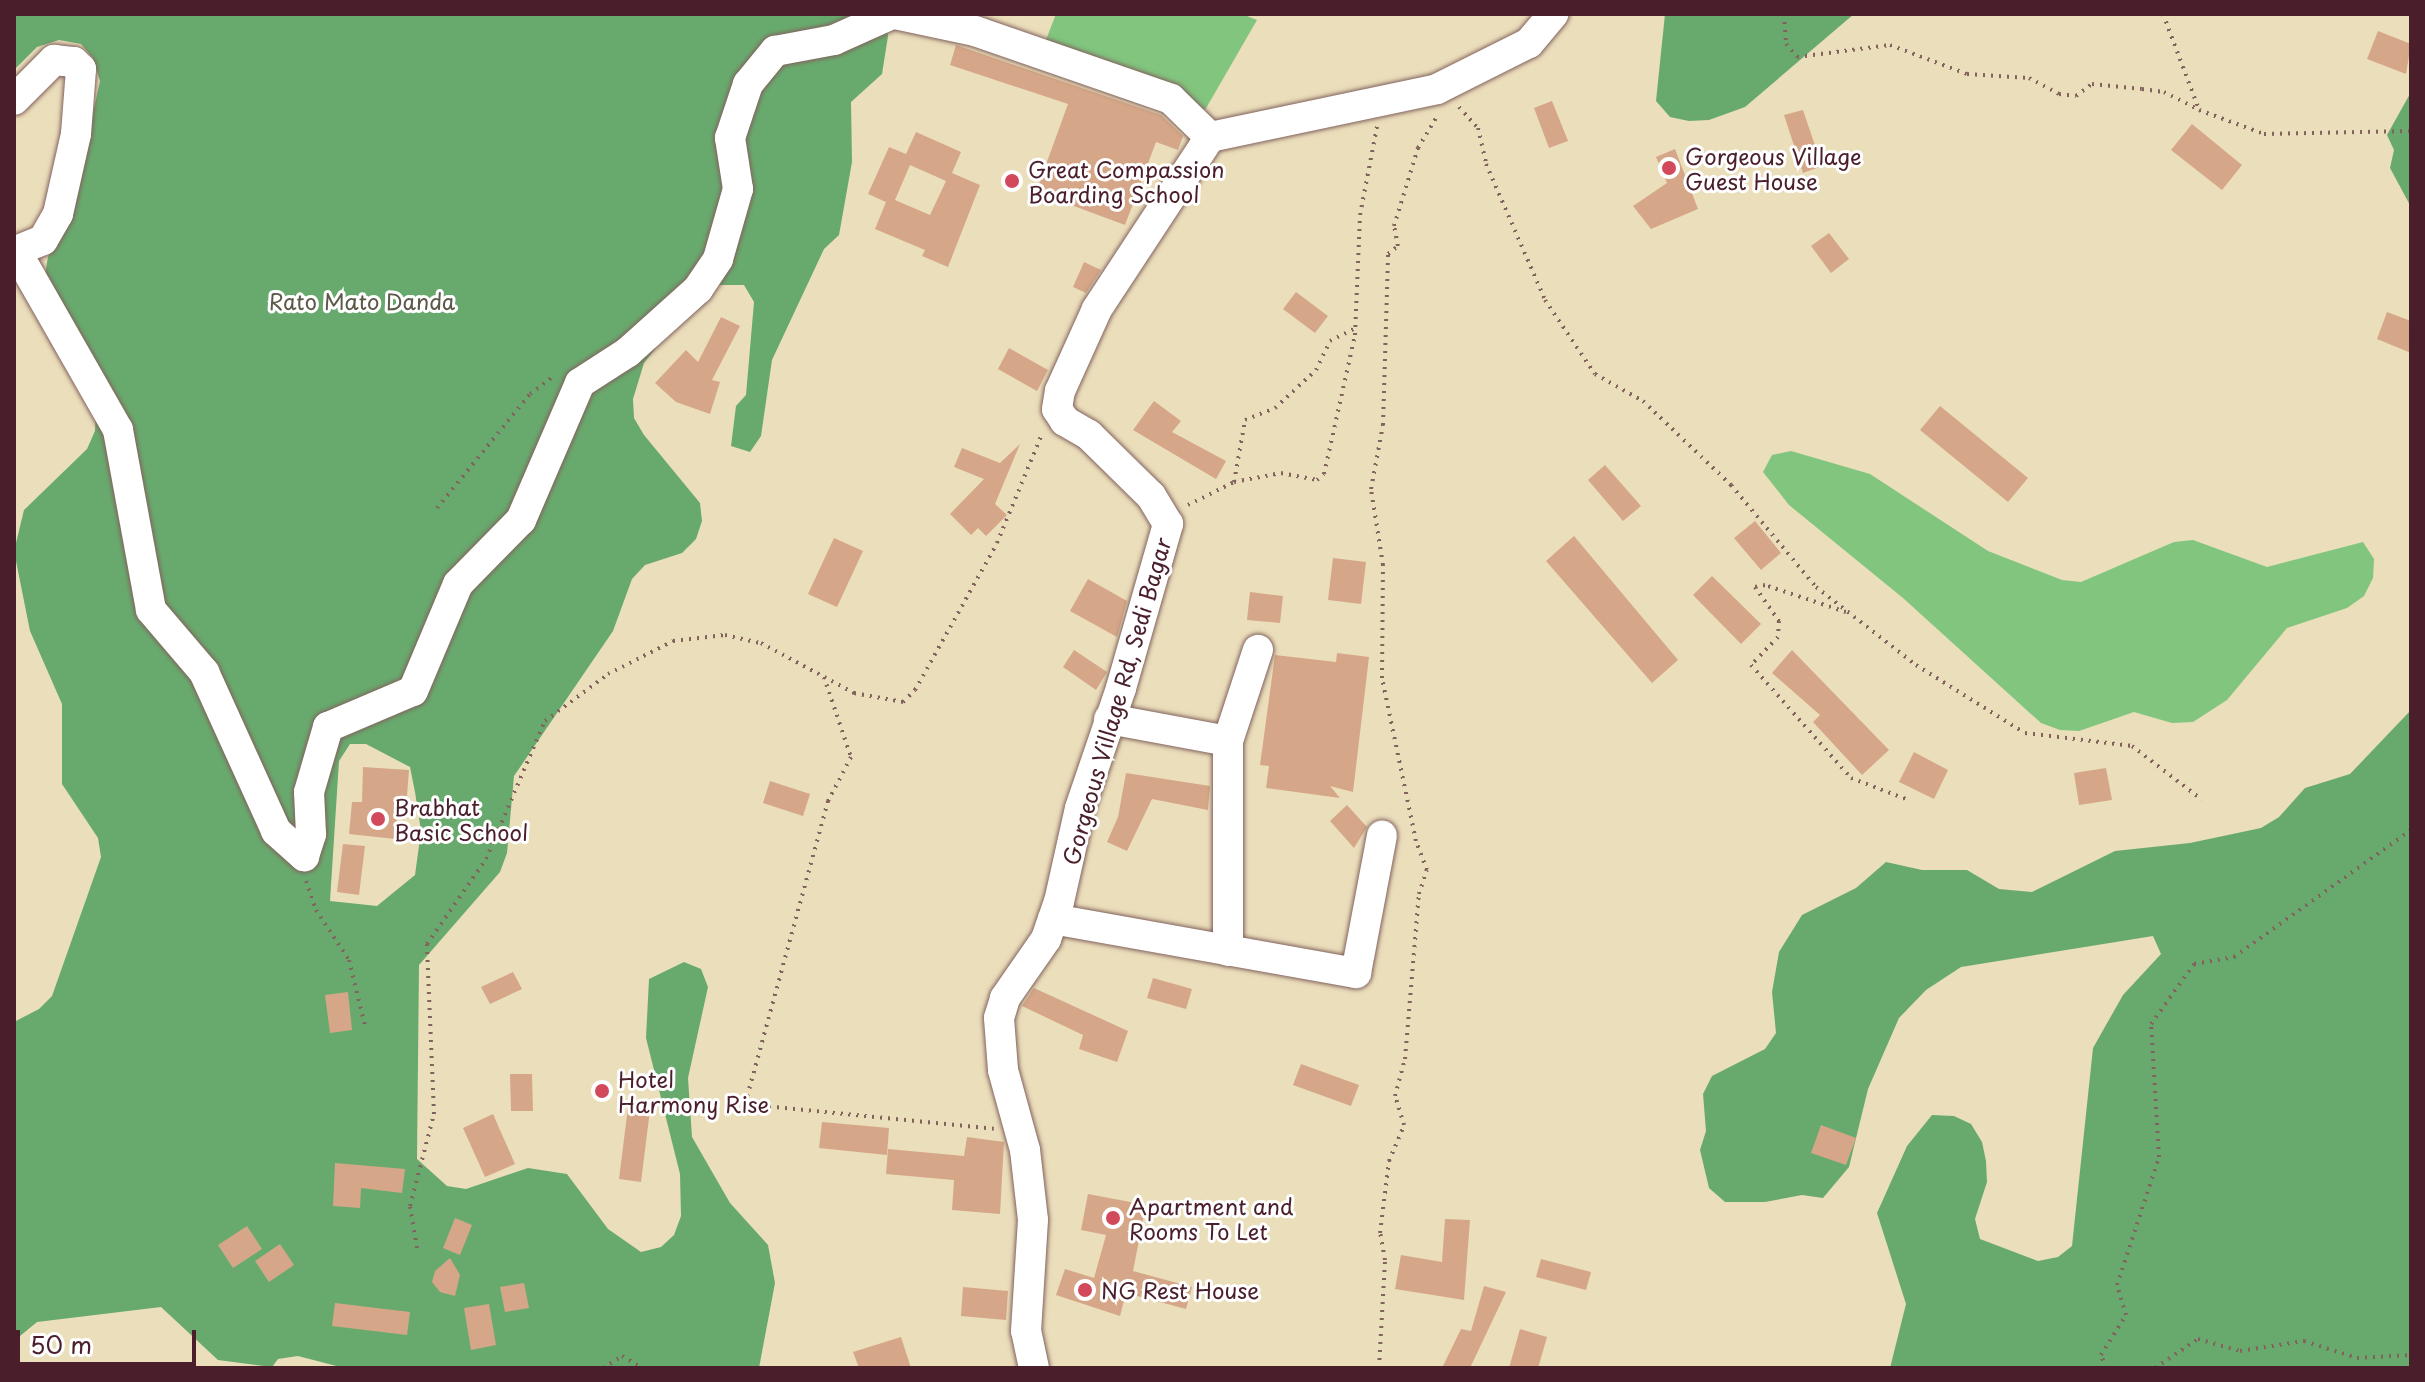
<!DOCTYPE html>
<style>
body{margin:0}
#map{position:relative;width:2425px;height:1382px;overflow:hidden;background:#ebdebb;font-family:"Playpen Sans",sans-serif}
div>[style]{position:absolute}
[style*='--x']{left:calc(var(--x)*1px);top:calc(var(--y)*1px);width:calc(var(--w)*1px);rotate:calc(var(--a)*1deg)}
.green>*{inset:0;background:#81c57f}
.forest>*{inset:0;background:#68aa6e}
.building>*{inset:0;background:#d5a788}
.path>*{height:4px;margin-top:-2px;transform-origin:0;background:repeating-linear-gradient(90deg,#82625d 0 2px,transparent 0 8px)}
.roads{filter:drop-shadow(0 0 2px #82625d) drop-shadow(0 0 2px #82625d)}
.minor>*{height:30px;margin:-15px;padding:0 15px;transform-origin:15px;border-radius:15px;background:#fff}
.dots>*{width:22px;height:22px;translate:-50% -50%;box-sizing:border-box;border:4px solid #fff;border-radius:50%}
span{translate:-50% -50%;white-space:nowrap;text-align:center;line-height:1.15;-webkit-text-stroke:6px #fff;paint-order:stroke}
.poi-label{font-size:22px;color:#4a1f2b}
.left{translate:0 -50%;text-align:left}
.park-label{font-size:22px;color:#5d5948}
.street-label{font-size:22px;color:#4a1f2b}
.frame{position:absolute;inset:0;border:16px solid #4a1f2b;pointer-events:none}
.scale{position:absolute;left:16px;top:1330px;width:180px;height:36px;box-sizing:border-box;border:4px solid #4a1f2b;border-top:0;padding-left:10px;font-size:24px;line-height:28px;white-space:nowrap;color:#4a1f2b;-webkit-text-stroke:6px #fff;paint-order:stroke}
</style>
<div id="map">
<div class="green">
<div style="clip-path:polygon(1056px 14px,1242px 14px,1257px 20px,1205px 110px,1042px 50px)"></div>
<div style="clip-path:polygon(1791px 451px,1870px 474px,1988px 551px,2062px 580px,2081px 582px,2174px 542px,2193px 540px,2267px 567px,2363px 542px,2374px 559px,2373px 578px,2364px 596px,2347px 608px,2287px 628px,2227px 700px,2193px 722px,2172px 723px,2134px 712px,2079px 731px,2060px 730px,2041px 723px,1903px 598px,1789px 505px,1763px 472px,1772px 455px)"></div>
</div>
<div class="forest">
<div style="clip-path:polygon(evenodd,14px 14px,885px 14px,888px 36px,882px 74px,851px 102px,852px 162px,839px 235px,824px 249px,772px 360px,761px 436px,750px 452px,731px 446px,736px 406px,746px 395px,754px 302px,744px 285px,705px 285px,644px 363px,633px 399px,634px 418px,644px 435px,700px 503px,702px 521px,696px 539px,682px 553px,645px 565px,632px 579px,613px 631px,514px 776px,507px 853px,500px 872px,419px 965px,417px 1159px,447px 1186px,466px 1189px,528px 1168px,567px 1174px,608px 1229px,641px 1252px,661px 1247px,674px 1235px,681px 1216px,680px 1174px,646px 1038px,649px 979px,684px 962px,701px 969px,708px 987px,688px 1078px,692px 1137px,730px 1203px,768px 1245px,775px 1283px,759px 1368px,344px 1368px,298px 1356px,278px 1359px,272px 1367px,218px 1360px,161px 1307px,37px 1322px,14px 1341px,14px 1022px,39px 1009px,52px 996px,101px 857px,98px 838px,62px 784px,62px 704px,30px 631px,14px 551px,24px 510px,87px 449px,95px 431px,96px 411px,41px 298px,48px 257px,70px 217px,100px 81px,93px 58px,81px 44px,59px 40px,37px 47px,14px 70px,14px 14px,350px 744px,366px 744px,410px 767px,415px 792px,421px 831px,415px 875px,377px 906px,330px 901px,339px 761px,350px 744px)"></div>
<div style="clip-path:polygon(1665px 14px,1854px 14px,1745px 107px,1709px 120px,1689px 121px,1670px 117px,1656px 101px)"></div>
<div style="clip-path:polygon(2411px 92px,2411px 207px,2390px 168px,2394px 150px,2387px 135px)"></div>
<div style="clip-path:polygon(2411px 710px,2411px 1368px,1890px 1368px,1906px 1304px,1877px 1213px,1907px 1146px,1932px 1115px,1954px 1116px,1971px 1124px,1982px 1142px,1986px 1161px,1987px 1182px,1975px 1219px,1980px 1239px,2038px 1261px,2058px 1257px,2072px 1246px,2093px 1048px,2123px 995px,2161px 954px,2153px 936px,1961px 967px,1926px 990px,1899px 1018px,1868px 1089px,1849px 1167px,1823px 1198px,1802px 1195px,1765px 1202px,1725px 1202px,1709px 1188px,1700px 1150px,1706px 1131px,1703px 1094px,1712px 1076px,1765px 1049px,1776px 1033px,1772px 992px,1779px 952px,1802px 915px,1856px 888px,1886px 862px,1922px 870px,1967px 870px,1999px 889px,2032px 892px,2115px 851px,2190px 843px,2261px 828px,2279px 817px,2305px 788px,2350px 774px)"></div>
</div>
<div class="building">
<div style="clip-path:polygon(2378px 31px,2411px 44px,2406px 74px,2367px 59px)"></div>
<div style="clip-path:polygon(956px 45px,1161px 115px,1183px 136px,1178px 150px,1156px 142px,1125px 225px,1036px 192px,1068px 104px,950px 65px)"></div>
<div style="clip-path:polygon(1552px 101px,1568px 141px,1549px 148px,1534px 108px)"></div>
<div style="clip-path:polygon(1803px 110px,1822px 166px,1803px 173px,1784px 115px)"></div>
<div style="clip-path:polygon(2192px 124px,2242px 165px,2222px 190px,2171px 150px)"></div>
<div style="clip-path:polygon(evenodd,916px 132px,961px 152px,952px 173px,980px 185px,948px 267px,922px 256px,925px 250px,875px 229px,886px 202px,868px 194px,889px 147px,906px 154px,916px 132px,910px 165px,946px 181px,930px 215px,895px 200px,910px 165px)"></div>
<div style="clip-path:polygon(1675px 149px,1698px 209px,1651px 229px,1633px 206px,1667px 183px,1656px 157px)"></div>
<div style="clip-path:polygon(1829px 233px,1849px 259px,1831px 273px,1811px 246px)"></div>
<div style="clip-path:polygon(1084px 262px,1101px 270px,1086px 293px,1073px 287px)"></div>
<div style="clip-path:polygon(1296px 292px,1328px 316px,1315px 333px,1283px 309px)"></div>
<div style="clip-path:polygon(2387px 312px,2411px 321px,2411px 353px,2377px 339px)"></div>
<div style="clip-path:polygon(721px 317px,740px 326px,712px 380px,720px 382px,710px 414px,676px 402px,655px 383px,686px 350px,698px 362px)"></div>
<div style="clip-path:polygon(1009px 348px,1048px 370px,1037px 391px,998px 369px)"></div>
<div style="clip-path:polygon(1154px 401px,1181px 421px,1172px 432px,1226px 461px,1216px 479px,1133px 430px)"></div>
<div style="clip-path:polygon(1940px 406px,2028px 478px,2008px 502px,1920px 430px)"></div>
<div style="clip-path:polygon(1020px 444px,995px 504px,1007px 515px,986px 536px,978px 528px,971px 535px,950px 514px,984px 479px,954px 467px,962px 448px,1000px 463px)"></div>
<div style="clip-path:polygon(1605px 465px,1641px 506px,1623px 521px,1588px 480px)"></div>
<div style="clip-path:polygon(1755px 521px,1781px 553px,1761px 570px,1734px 538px)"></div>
<div style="clip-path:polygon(1574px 536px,1678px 660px,1652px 683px,1546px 561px)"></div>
<div style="clip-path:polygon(834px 538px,863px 551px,837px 607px,808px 594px)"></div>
<div style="clip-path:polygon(1333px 558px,1366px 562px,1361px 604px,1328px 600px)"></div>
<div style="clip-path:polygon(1712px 576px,1761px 624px,1741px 644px,1693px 595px)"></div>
<div style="clip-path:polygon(1088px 579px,1127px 601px,1117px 637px,1070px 611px)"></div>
<div style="clip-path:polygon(1250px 592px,1283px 596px,1280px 623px,1247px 620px)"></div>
<div style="clip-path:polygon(1074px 650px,1107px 672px,1096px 690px,1063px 667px)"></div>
<div style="clip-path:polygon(1792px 650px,1889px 750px,1862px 775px,1813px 722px,1820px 715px,1772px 673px)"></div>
<div style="clip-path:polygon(1337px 653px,1369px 657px,1353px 792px,1330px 786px,1340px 798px,1266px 788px,1269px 766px,1260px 765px,1275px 655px,1336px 662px)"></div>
<div style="clip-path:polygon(1914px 752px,1948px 770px,1934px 799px,1899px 782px)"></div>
<div style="clip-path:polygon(363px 767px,409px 770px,407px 796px,399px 796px,395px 839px,349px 834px,352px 802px,362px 802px)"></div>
<div style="clip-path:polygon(2106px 768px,2112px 800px,2079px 805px,2074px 773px)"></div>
<div style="clip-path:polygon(1126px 773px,1210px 786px,1208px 810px,1152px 799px,1127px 851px,1107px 842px,1118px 817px)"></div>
<div style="clip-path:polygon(770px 781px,810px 794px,803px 816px,763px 803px)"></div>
<div style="clip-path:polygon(1347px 805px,1367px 827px,1354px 848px,1330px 821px)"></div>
<div style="clip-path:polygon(343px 844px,365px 846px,359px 895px,337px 892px)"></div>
<div style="clip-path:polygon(513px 972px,522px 989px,490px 1004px,481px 987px)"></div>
<div style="clip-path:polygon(1153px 978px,1192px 989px,1186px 1009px,1147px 998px)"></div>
<div style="clip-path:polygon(1034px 988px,1128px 1031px,1117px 1062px,1079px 1049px,1083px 1035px,1022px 1006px)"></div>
<div style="clip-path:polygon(348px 992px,352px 1030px,330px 1033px,325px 995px)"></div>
<div style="clip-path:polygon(1301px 1064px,1359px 1085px,1351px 1106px,1293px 1085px)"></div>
<div style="clip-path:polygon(510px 1074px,532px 1074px,533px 1111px,511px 1111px)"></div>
<div style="clip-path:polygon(628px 1107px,650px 1110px,641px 1182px,619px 1179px)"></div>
<div style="clip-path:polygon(493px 1114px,515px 1164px,485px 1177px,463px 1128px)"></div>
<div style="clip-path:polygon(822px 1122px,889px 1128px,887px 1155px,819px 1148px)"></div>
<div style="clip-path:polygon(1821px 1125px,1856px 1138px,1846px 1165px,1811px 1153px)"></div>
<div style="clip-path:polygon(967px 1137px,1004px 1142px,1000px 1214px,952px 1210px,954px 1180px,886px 1174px,888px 1149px,964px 1156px)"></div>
<div style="clip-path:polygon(335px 1163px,405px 1169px,402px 1193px,361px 1188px,360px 1208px,333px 1206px)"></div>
<div style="clip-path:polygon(1088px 1194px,1146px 1205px,1133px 1271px,1192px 1287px,1186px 1309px,1126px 1293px,1120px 1316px,1056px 1295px,1065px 1269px,1094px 1278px,1106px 1235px,1081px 1230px)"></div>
<div style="clip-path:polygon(455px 1218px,472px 1225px,460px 1255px,443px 1248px)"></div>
<div style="clip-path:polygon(1445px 1219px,1470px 1220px,1464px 1300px,1395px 1289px,1401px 1255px,1442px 1262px)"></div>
<div style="clip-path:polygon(247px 1226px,262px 1249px,233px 1268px,218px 1245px)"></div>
<div style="clip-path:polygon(280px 1244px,294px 1265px,269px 1282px,255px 1261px)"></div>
<div style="clip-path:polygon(450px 1258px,460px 1275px,455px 1296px,440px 1292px,432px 1282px,435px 1271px)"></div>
<div style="clip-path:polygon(1541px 1259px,1591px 1272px,1586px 1290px,1536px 1277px)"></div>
<div style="clip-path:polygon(524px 1283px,529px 1308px,505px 1312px,500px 1287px)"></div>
<div style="clip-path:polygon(1484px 1286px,1506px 1292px,1470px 1368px,1442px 1368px,1461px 1329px,1471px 1331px)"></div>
<div style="clip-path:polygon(963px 1287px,1008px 1291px,1006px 1320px,961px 1316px)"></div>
<div style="clip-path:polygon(335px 1303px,410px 1312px,407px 1335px,332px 1326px)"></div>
<div style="clip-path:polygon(489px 1304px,496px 1345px,471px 1350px,464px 1308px)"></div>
<div style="clip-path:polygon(1520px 1329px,1547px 1337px,1538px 1368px,1509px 1368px)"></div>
<div style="clip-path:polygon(901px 1337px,911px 1368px,859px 1368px,853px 1352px)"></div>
</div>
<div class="path">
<div style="--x:1784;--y:14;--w:30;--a:86"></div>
<div style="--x:1786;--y:44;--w:17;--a:50"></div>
<div style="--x:1797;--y:57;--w:94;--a:-7.4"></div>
<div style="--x:1890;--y:45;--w:82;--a:20.6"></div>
<div style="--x:1967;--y:74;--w:62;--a:3.7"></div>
<div style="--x:2029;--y:78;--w:34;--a:28"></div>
<div style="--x:2059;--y:94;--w:17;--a:7"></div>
<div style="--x:2076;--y:96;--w:20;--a:-37"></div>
<div style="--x:2092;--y:84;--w:50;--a:5.7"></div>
<div style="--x:2142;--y:89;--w:22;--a:8"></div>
<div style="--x:2164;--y:92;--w:39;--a:27"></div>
<div style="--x:2163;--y:14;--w:103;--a:69.4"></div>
<div style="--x:2199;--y:110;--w:69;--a:20.3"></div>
<div style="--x:2264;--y:134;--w:147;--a:-1.2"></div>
<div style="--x:1459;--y:107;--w:28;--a:48"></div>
<div style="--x:1478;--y:128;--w:37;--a:77"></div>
<div style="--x:1486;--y:164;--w:148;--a:66.5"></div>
<div style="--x:1545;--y:300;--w:89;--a:56"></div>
<div style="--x:1595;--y:374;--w:55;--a:29.4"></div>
<div style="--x:1643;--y:401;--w:122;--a:43.7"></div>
<div style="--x:1731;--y:485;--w:133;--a:50.2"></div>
<div style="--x:1816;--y:587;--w:127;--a:38"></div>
<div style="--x:1916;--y:665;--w:128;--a:32"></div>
<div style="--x:2025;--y:733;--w:108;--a:6.9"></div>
<div style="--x:2132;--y:746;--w:88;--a:37.6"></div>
<div style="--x:1234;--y:482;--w:63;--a:-79.9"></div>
<div style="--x:1245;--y:420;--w:32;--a:-22"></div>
<div style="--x:1275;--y:408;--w:56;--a:-42.8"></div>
<div style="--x:1316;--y:370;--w:32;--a:-64"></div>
<div style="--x:1330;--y:341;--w:28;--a:-27"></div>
<div style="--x:1188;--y:505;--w:51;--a:-26.6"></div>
<div style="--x:1234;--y:482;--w:48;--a:-10.8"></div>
<div style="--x:1281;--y:473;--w:37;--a:11"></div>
<div style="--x:1317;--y:480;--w:9;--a:-41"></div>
<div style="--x:1324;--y:474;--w:142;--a:-77.4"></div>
<div style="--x:1355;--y:335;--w:120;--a:-87.6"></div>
<div style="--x:1360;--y:215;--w:90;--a:-79.1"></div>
<div style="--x:437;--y:508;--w:147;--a:-50.8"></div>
<div style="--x:530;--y:394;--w:31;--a:-37"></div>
<div style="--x:1846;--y:612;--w:85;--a:-161.6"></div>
<div style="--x:1765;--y:585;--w:10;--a:169"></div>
<div style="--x:1755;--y:587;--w:42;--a:54.8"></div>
<div style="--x:1779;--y:621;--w:16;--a:94"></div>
<div style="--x:1778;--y:637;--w:39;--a:134"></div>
<div style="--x:1751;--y:665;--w:151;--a:48.5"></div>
<div style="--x:1851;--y:778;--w:59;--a:20.9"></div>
<div style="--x:824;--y:677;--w:84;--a:71.4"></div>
<div style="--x:851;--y:757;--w:50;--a:117.6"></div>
<div style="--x:828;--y:801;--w:314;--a:105.3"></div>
<div style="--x:745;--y:1104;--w:250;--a:5.7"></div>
<div style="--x:306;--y:881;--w:31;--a:71"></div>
<div style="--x:316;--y:910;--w:60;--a:56.6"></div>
<div style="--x:349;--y:960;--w:68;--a:76.4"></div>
<div style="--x:417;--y:1248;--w:43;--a:-99.5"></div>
<div style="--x:410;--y:1206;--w:95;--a:-75.4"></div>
<div style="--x:434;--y:1114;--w:170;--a:-92.4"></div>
<div style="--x:427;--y:944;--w:103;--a:-55.2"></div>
<div style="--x:486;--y:859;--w:150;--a:-66.9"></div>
<div style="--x:545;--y:721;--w:79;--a:-36.7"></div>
<div style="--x:608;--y:674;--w:73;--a:-26.9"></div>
<div style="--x:673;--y:641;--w:52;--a:-6.6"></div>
<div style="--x:725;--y:635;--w:37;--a:13"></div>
<div style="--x:761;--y:643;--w:106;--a:28.3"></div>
<div style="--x:854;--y:693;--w:50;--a:10.4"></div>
<div style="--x:903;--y:702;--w:17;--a:-45"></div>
<div style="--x:915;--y:690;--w:168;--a:-60.8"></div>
<div style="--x:997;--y:543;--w:118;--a:-67.6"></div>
<div style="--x:603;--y:1368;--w:22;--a:-32"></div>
<div style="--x:622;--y:1356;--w:24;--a:30"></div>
<div style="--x:1379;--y:1368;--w:108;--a:-86.8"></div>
<div style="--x:1385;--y:1260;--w:27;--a:-100"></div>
<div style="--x:1380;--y:1233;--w:73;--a:-82.9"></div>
<div style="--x:1389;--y:1161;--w:39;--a:-67"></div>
<div style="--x:1404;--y:1125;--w:30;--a:-107"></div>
<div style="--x:1395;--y:1096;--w:38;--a:-75"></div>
<div style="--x:1405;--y:1059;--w:166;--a:-85.2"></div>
<div style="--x:1419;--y:894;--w:25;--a:-72"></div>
<div style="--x:1427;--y:870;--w:31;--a:-111"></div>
<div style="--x:1416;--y:841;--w:167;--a:-101.8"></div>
<div style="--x:1382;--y:678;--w:113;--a:-89.5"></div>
<div style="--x:1383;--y:565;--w:77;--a:-99"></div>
<div style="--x:1371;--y:489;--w:65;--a:-79.4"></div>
<div style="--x:1383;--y:425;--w:171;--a:-88.3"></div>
<div style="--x:1388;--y:254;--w:13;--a:-39"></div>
<div style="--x:1398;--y:246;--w:20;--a:-101"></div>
<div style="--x:1394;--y:226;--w:82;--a:-72.9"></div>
<div style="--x:1418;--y:148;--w:37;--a:-59"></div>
<div style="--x:2106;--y:1368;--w:14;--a:-111"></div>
<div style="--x:2101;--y:1355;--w:47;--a:-58"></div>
<div style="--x:2126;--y:1315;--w:31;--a:-107"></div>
<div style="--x:2117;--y:1285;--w:135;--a:-71.8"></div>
<div style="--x:2159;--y:1157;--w:133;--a:-93.4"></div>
<div style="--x:2151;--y:1024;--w:74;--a:-54.4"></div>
<div style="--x:2194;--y:964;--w:41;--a:-9.9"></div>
<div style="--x:2234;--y:957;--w:218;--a:-35.7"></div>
<div style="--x:2155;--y:1368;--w:52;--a:-34"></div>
<div style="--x:2198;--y:1339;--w:44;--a:15.9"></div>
<div style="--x:2240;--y:1351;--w:65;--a:-8.9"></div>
<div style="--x:2304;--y:1341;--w:56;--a:17.8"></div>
<div style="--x:2357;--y:1358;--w:54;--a:-3.2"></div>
</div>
<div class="roads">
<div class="minor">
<div style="--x:895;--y:14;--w:82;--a:12"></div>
<div style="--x:975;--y:31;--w:207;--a:19.1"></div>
<div style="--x:1171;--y:99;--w:54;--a:44.3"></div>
<div style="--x:14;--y:100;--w:57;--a:-45"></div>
<div style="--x:54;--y:60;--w:20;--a:6"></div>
<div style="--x:74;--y:62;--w:10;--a:45"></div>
<div style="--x:81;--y:69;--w:65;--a:94.4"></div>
<div style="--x:76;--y:134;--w:82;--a:102.7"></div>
<div style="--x:58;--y:214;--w:30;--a:120"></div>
<div style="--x:43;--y:240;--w:31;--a:158"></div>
<div style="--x:16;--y:251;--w:206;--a:60.3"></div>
<div style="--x:118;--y:430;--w:183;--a:79.6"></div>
<div style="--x:151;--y:610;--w:82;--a:49.5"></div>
<div style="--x:204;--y:672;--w:175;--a:65.6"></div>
<div style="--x:276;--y:831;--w:38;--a:42"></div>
<div style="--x:304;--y:856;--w:23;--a:-72"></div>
<div style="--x:311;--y:834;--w:42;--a:-92.7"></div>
<div style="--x:309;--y:792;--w:68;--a:-73.7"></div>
<div style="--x:328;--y:727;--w:92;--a:-23"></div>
<div style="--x:413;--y:691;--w:116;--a:-67.2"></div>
<div style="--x:458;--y:584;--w:90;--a:-45.5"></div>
<div style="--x:521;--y:520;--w:149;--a:-66.7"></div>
<div style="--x:580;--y:383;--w:57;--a:-32.9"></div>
<div style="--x:628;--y:352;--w:94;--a:-42"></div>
<div style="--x:698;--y:289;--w:36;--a:-56"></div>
<div style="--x:718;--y:259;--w:73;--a:-74.1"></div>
<div style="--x:738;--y:189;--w:52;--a:-98.9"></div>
<div style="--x:730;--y:138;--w:57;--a:-71.6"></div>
<div style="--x:748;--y:84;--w:43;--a:-50.7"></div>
<div style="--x:775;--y:51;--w:60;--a:-10.6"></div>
<div style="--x:834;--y:40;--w:64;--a:-24.1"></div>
<div style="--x:1109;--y:719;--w:121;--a:10.5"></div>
<div style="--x:1053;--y:919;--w:308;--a:10.1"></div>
<div style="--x:1356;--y:973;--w:140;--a:-79.3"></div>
<div style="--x:1228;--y:951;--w:210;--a:-90"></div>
<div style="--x:1228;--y:741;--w:96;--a:-71.8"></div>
<div style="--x:1034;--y:1368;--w:38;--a:-102"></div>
<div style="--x:1026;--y:1331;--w:111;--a:-86.4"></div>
<div style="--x:1033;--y:1220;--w:70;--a:-96.5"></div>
<div style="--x:1025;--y:1150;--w:83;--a:-105.4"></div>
<div style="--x:1003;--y:1070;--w:52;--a:-94.4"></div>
<div style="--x:999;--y:1018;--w:21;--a:-73"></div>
<div style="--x:1005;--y:998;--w:72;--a:-55.2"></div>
<div style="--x:1046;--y:939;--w:39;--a:-71"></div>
<div style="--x:1059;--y:902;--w:96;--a:-77.4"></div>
<div style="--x:1080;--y:808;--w:127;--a:-71.1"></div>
<div style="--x:1121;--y:688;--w:171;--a:-74"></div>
<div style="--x:1168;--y:524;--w:33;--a:-121"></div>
<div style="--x:1151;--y:496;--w:87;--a:-135.5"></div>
<div style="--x:1089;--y:435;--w:28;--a:-150"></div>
<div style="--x:1065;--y:421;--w:14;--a:-124"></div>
<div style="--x:1057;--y:409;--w:18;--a:-81"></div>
<div style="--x:1060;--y:391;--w:90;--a:-65.7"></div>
<div style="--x:1097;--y:309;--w:206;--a:-56.7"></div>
<div style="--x:1210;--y:137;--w:232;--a:-11.9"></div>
<div style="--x:1437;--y:89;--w:103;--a:-26.6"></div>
<div style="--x:1529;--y:43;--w:38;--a:-50"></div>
</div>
</div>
<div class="dots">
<div style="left:1669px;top:168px;background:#d1495b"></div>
<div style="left:1012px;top:181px;background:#d1495b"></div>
<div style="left:378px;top:819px;background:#d1495b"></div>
<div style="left:602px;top:1091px;background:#d1495b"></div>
<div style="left:1113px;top:1218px;background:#d1495b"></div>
<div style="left:1085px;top:1290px;background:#d1495b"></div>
</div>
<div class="poi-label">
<span class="left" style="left:1685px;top:168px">Gorgeous Village<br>Guest House</span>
<span class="left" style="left:1028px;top:181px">Great Compassion<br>Boarding School</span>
<span class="left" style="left:394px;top:819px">Brabhat<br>Basic School</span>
<span class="left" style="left:618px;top:1091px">Hotel<br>Harmony Rise</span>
<span class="left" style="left:1129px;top:1218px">Apartment and<br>Rooms To Let</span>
<span class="left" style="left:1101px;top:1290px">NG Rest House</span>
</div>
<div class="park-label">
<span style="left:362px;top:301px">Rato Mato Danda</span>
</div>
<div class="street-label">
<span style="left:1116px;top:701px;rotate:-74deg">Gorgeous Village Rd, Sedi Bagar</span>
</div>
<div class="frame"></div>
<div class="scale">50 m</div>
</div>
